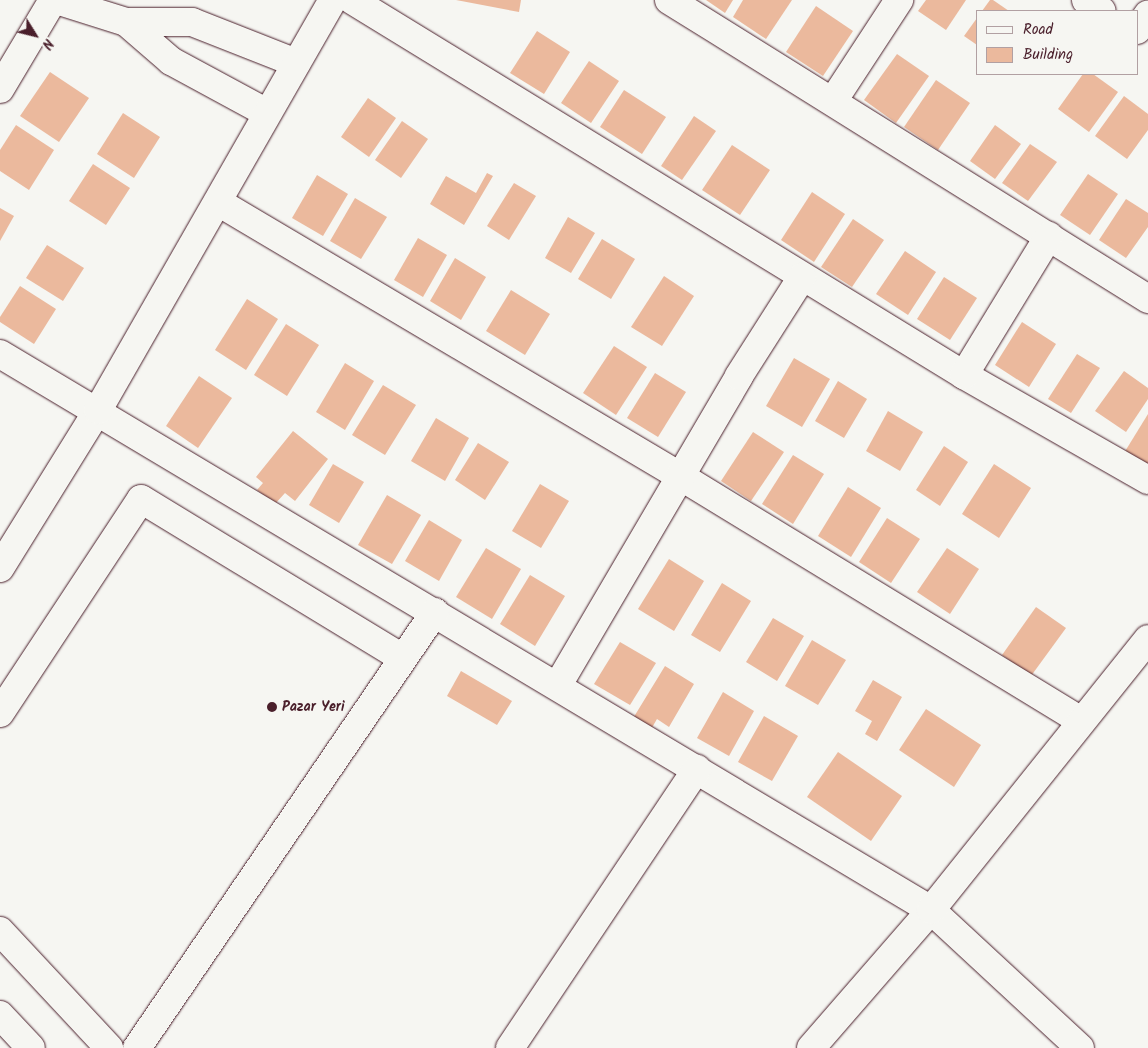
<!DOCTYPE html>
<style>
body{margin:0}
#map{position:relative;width:1148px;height:1048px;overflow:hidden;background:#f6f6f2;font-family:Kalam,sans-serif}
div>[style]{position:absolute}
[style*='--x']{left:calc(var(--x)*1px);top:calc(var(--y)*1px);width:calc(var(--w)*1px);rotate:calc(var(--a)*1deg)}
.building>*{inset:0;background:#ebb99d}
.roads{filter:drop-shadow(0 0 1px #4a1f2b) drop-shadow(0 0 1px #4a1f2b)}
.minor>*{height:28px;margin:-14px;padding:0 14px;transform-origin:14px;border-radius:14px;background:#f6f6f2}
.dots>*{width:14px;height:14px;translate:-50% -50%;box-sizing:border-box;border:2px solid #f6f6f2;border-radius:50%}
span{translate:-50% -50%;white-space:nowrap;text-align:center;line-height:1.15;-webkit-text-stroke:4px #f6f6f2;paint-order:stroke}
.poi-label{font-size:14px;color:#4a1f2b;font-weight:700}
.left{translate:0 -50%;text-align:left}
.legend{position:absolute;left:976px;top:10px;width:162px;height:65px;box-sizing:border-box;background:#f6f6f2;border:1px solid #b1a0a2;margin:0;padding:6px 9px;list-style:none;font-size:15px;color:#4a1f2b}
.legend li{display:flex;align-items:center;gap:10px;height:25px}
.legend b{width:25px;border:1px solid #b1a0a2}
.north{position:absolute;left:10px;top:10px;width:50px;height:50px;-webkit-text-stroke:4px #f6f6f2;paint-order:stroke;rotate:126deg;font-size:14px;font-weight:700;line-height:20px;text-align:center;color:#4a1f2b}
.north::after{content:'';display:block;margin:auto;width:18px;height:22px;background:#4a1f2b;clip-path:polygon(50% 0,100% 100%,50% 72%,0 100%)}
</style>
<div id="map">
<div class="building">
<div style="clip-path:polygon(456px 0,521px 0,519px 12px)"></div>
<div style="clip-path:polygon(706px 0,733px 0,725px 13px)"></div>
<div style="clip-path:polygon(743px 0,792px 0,766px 39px,733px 17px)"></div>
<div style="clip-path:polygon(926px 0,966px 0,946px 30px,918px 11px)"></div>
<div style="clip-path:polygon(990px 0,993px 0,1009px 11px,982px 11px)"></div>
<div style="clip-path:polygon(816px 6px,853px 31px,823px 76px,786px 52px)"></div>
<div style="clip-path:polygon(977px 18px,977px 45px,964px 36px)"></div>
<div style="clip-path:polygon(537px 31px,570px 52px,544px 94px,510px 73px)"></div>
<div style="clip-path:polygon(897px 54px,929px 76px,896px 123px,864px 100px)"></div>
<div style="clip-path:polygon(589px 61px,619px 81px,591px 123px,561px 103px)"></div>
<div style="clip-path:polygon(50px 72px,89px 98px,59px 142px,20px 116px)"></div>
<div style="clip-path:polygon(1083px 74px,1093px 74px,1118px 92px,1089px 132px,1058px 109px)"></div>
<div style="clip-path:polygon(936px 80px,970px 103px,938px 150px,904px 127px)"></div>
<div style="clip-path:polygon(624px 90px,666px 117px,642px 154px,600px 127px)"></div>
<div style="clip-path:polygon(1124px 96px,1148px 114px,1148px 130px,1127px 159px,1095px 136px)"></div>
<div style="clip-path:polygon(368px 98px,396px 118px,369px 157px,341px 137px)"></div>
<div style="clip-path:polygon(123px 113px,160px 137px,134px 178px,97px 154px)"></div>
<div style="clip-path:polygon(694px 116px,716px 131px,682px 180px,661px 166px)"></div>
<div style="clip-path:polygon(402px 121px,428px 139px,401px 178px,375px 160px)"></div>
<div style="clip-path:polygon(16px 125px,54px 150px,29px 190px,0 171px,0 150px)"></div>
<div style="clip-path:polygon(995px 125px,1021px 144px,995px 179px,970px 161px)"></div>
<div style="clip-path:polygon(1030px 144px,1057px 162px,1028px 201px,1002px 183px)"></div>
<div style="clip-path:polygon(732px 145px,770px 170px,740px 215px,702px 190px)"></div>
<div style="clip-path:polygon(93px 164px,130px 188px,106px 225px,69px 201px)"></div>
<div style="clip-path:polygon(487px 173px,493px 176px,464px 225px,430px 204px,446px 176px,476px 193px)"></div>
<div style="clip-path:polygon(1088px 174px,1118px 194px,1090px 235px,1060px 215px)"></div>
<div style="clip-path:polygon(317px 175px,348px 194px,323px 236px,292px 218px)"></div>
<div style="clip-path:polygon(514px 183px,536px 196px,509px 240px,487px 226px)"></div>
<div style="clip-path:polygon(812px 192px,845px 214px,814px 262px,781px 240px)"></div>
<div style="clip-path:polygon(355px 198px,387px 217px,361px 259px,330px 241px)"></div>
<div style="clip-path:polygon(1126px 199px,1148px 213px,1148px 227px,1126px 258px,1099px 240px)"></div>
<div style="clip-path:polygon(0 208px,14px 216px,0 241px)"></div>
<div style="clip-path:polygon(568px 217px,595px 233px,571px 273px,545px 258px)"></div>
<div style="clip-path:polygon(853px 219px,884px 240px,852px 287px,821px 267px)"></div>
<div style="clip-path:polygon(418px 238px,447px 255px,423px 297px,394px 280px)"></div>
<div style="clip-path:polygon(602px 239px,635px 259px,611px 299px,578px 279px)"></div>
<div style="clip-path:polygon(47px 245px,84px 268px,63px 301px,26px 278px)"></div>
<div style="clip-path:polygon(905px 251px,936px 272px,908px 315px,876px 294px)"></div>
<div style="clip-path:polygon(455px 258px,486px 277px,461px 320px,430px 301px)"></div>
<div style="clip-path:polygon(664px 276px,694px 296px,662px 346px,631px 327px)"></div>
<div style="clip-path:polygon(944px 277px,977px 298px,950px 340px,917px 319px)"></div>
<div style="clip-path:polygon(20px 286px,56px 309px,34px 344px,0 322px,0 317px)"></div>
<div style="clip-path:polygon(511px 290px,550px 314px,525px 355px,486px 331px)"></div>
<div style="clip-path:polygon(247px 299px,278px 319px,246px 370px,215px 350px)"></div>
<div style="clip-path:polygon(1022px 322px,1056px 344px,1029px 387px,995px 365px)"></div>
<div style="clip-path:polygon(286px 324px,319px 345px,287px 396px,254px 375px)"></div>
<div style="clip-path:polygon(614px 346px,647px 367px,616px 415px,583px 393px)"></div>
<div style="clip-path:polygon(1077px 354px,1100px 368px,1071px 413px,1048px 399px)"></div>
<div style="clip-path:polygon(794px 358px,830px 379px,802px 427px,766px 406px)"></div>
<div style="clip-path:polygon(345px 363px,374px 381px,345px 430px,316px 412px)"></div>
<div style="clip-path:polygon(1124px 371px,1148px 388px,1148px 399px,1126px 432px,1095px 411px)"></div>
<div style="clip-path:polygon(655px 373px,686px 392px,658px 437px,627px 418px)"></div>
<div style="clip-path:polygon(199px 376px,232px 398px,198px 448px,166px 426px)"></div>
<div style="clip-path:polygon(838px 381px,867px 399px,844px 438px,815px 421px)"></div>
<div style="clip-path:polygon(383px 385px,416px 405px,385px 455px,352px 435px)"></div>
<div style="clip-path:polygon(888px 411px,923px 432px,900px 471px,866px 451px)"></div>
<div style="clip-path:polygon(1148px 414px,1148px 469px,1124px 453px)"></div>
<div style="clip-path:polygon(436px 418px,469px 438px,445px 481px,411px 461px)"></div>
<div style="clip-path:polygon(293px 431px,328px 459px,295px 501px,285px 493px,275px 504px,257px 490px,263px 483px,256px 477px)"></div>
<div style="clip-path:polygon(753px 432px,784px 452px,751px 501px,721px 481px)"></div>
<div style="clip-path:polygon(478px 443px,509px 462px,485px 500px,455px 480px)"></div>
<div style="clip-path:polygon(944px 446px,968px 462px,940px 506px,916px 490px)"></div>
<div style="clip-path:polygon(793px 455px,824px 474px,793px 524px,762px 504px)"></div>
<div style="clip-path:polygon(333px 464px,364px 482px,339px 523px,309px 505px)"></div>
<div style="clip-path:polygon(994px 464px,1031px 488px,999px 538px,962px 514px)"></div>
<div style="clip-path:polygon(540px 484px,569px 501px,541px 548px,512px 531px)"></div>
<div style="clip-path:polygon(848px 487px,881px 508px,851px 557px,818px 536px)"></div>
<div style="clip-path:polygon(387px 495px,421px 515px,392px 564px,358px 545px)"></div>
<div style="clip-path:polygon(887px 518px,920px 539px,891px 583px,859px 562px)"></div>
<div style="clip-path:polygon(429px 520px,462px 540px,439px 581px,405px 561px)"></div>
<div style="clip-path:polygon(486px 548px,521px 569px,492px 619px,456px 597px)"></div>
<div style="clip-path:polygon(947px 548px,979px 569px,950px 614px,917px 592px)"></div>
<div style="clip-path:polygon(669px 559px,704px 581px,674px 631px,638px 609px)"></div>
<div style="clip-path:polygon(530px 575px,565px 596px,535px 646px,500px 624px)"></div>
<div style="clip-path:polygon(722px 583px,751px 601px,720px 652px,691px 635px)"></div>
<div style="clip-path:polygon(1036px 607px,1066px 628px,1031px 676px,1002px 655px)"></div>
<div style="clip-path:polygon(773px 618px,804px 636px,777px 681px,746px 662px)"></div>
<div style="clip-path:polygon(812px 640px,846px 660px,818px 705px,785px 686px)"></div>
<div style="clip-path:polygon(620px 642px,656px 663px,630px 705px,594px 684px)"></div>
<div style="clip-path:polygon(665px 666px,694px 684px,669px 727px,657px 719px,650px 731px,632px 720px)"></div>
<div style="clip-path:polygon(461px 671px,512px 701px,497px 725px,447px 696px)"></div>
<div style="clip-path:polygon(873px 680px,902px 697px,877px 741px,865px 734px,872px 721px,855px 711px)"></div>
<div style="clip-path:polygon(723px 692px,754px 711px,729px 756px,697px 738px)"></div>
<div style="clip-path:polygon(926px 709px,981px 745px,954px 787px,899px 750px)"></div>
<div style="clip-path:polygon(764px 716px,798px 736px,772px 781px,738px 762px)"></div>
<div style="clip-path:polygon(838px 752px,902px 796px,871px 841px,807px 797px)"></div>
</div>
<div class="roads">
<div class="minor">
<div style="--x:56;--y:0;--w:73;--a:17.4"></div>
<div style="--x:126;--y:22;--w:66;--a:0"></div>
<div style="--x:192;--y:22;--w:112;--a:21.5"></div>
<div style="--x:352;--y:0;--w:718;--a:31.5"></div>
<div style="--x:964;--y:375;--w:212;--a:29.7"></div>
<div style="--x:669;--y:0;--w:565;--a:31.97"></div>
<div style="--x:1086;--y:0;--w:19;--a:35"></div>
<div style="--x:126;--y:22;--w:60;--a:40.9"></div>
<div style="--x:171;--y:61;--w:109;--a:28.4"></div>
<div style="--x:1137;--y:30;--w:19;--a:-55"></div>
<div style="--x:0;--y:89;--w:104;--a:-59.2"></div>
<div style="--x:833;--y:101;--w:121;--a:-56.8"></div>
<div style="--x:218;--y:202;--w:537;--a:30.67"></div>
<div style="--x:680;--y:476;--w:470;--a:31.4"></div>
<div style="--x:0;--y:354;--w:1084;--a:30.85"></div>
<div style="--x:931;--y:910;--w:203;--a:42.8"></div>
<div style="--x:964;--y:375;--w:163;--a:-58.6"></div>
<div style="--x:0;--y:568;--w:186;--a:-58.2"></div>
<div style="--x:98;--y:410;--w:473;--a:-60.2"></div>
<div style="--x:558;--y:685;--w:358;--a:-59.6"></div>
<div style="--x:739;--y:376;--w:117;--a:-57.5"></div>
<div style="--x:0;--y:713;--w:256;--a:-56.6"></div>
<div style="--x:141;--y:499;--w:306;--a:31.3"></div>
<div style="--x:0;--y:931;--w:160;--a:47"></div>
<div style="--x:0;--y:1015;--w:45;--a:46.8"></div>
<div style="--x:137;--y:1048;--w:528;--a:-55.65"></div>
<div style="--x:510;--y:1048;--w:336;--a:-56.2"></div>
<div style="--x:811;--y:1048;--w:183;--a:-49"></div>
<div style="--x:931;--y:910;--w:347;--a:-51.3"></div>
</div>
</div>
<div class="dots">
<div style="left:272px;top:707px;background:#4a1f2b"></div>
</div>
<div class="poi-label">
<span class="left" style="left:282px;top:707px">Pazar Yeri</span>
</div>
<ul class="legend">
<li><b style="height:6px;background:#f6f6f2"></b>Road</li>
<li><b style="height:14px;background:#ebb99d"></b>Building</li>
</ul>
<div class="north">N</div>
</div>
